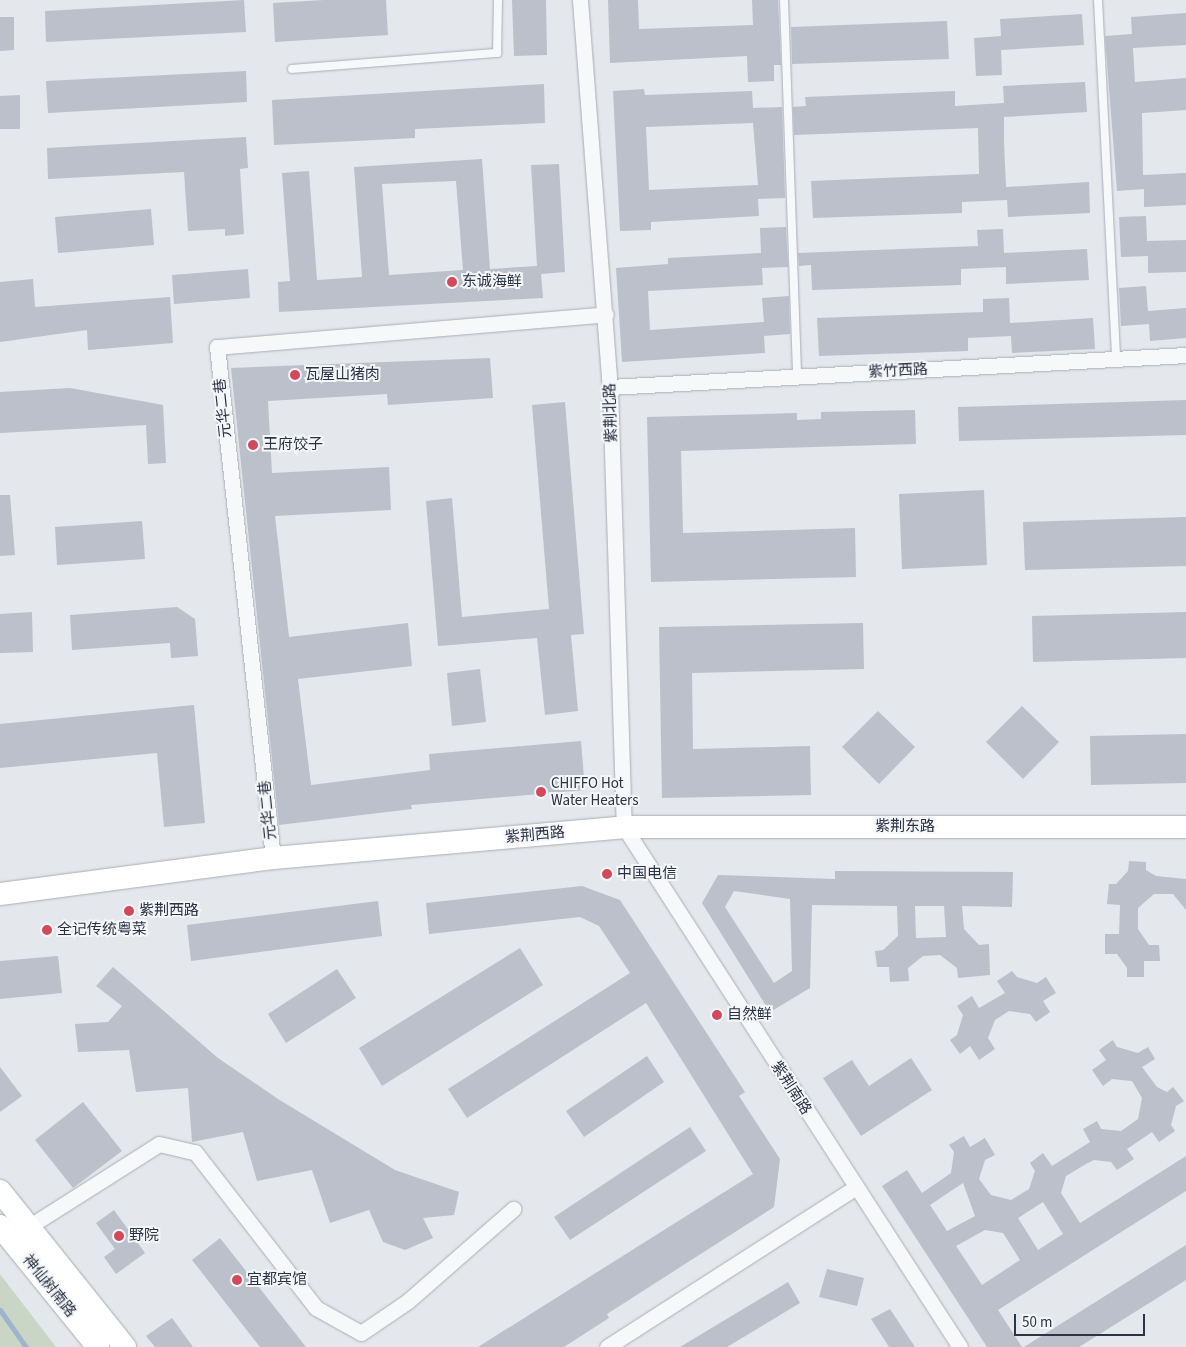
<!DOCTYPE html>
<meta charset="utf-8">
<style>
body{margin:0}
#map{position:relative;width:1186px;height:1347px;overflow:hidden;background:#e4e7ec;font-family:"Source Sans 3","Noto Sans SC",sans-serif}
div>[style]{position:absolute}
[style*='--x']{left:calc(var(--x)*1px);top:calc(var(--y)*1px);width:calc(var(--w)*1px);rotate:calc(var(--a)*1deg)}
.green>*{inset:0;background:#c9d6c5}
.stream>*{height:5px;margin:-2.5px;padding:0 2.5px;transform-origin:2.5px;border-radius:2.5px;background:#9fb4cc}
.building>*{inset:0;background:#bbc0ca}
.roads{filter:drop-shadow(0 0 1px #a9aeb7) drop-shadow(0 0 1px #a9aeb7)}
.lane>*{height:8px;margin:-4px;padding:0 4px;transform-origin:4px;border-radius:4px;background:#f7f8fa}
.street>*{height:15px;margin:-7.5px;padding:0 7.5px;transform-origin:7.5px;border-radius:7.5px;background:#f7f8fa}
.secondary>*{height:22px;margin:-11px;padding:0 11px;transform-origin:11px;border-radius:11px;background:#fff}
.dots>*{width:14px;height:14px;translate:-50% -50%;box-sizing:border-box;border:2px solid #f4f6f9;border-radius:50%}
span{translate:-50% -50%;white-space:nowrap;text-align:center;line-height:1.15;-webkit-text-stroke:4px #f4f6f9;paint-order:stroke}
.poi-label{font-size:15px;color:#2b3445}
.left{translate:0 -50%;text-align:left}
.street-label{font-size:15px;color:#2b3445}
.scale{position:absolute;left:1014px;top:1314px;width:131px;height:22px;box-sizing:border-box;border:2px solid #2b3445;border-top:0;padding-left:6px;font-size:15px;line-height:18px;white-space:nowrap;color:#2b3445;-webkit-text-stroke:4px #f4f6f9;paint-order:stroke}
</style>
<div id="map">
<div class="green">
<div style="clip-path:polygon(0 1274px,56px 1347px,0 1347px)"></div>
</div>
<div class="stream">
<div style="--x:0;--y:1310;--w:45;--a:54.9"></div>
</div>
<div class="building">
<div style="clip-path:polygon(244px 0,246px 32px,46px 42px,45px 11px)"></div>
<div style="clip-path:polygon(324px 0,386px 0,388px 35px,275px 42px,273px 3px)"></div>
<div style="clip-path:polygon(512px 0,546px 0,547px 55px,514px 56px)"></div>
<div style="clip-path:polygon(608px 0,638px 0,639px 29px,753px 25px,752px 0,778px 0,781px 65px,774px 65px,774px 81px,748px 82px,747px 56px,610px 63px)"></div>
<div style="clip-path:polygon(1186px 13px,1186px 45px,1133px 48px,1135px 82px,1186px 78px,1186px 110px,1142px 113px,1143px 175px,1186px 173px,1186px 205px,1144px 207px,1144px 189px,1117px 191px,1105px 36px,1132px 34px,1131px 17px)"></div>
<div style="clip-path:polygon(1082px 14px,1084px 45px,1001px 50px,1002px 75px,976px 76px,974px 38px,1001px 36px,1000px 19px)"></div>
<div style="clip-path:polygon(0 17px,14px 17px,14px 50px,0 51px)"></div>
<div style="clip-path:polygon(947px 21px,949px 59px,792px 64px,791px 27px)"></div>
<div style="clip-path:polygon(246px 71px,247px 102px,48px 113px,46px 81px)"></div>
<div style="clip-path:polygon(1085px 82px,1087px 112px,1004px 117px,1004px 142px,1006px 187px,1089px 182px,1090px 213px,1008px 217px,1007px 200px,962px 202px,962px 213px,813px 218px,811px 181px,979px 174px,978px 128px,794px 135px,793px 107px,806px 106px,805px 97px,955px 91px,955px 106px,1004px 103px,1003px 86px)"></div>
<div style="clip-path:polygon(544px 84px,545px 123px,415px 129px,415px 138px,274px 145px,272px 100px)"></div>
<div style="clip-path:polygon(evenodd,644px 89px,645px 95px,752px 91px,753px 108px,782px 107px,785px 198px,758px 199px,759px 216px,651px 222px,651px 230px,620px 231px,613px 91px,644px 89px,753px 123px,758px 185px,649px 190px,646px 127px,753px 123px)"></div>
<div style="clip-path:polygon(20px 95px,20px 129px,0 129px,0 96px)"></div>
<div style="clip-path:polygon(246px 137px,248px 168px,240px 169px,244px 234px,225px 236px,225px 229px,188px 231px,184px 172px,48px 179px,47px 148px)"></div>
<div style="clip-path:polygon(evenodd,482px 159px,490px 269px,537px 266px,531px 165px,559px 164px,565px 272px,541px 274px,543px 298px,279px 312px,278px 282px,290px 281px,282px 173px,309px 171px,317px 280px,362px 277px,354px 167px,482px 159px,456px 181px,463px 270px,389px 275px,382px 184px,456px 181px)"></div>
<div style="clip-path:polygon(151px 209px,154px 245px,58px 253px,55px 217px)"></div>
<div style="clip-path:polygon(1146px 216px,1147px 241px,1186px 240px,1186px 272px,1148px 273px,1148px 256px,1121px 257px,1119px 217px)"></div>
<div style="clip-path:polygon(786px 227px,788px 267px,762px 268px,763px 285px,648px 291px,650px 330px,764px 322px,762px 298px,789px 296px,790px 334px,764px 336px,765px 353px,622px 362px,616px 268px,668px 264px,668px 258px,761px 253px,760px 228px)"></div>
<div style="clip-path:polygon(1003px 229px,1004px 253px,1087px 249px,1089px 280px,1006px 284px,1006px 267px,961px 269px,961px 285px,812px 290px,811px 265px,799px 266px,798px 253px,978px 246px,977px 230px)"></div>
<div style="clip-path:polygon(248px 269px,250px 298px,174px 304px,172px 275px)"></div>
<div style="clip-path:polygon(33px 279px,35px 307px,170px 297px,173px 343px,88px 350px,87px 330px,0 342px,0 282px)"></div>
<div style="clip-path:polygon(1146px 286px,1148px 311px,1186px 308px,1186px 338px,1150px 341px,1149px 324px,1121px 326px,1119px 288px)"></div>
<div style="clip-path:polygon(1009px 298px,1010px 323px,1093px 318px,1095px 349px,1012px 353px,1011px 336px,968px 338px,968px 351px,819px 356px,817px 318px,983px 312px,983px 299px)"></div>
<div style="clip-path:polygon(490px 358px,493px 398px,388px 405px,387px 394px,268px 401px,272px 473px,389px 467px,391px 510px,275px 516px,289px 637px,408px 623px,412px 666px,298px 679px,311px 785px,430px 770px,429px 754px,581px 741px,585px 790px,411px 805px,412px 809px,279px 825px,231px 368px)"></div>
<div style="clip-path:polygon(70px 388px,163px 405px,166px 463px,148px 464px,146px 425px,0 433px,0 392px)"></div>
<div style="clip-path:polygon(1186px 400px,1186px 435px,959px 441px,958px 407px)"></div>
<div style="clip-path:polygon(565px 402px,584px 634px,571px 635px,578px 711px,545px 715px,537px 638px,438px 646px,426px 501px,452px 498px,462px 617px,549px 609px,532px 405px)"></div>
<div style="clip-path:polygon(915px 410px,916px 444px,681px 451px,683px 533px,855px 528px,856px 577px,651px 582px,647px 417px,797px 413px,797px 420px,821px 419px,821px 412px)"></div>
<div style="clip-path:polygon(984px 490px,987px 565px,902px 569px,899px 494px)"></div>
<div style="clip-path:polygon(0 495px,10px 495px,15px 555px,0 556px)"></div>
<div style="clip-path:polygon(1186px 517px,1186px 566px,1025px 570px,1023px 522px)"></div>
<div style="clip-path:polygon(142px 521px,145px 559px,57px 565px,55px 527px)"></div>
<div style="clip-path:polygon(177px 607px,195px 619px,198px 656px,171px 658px,170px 643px,72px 650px,70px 615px)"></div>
<div style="clip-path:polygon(32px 612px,33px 652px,0 653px,0 614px)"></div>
<div style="clip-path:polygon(1186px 612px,1186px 658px,1033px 662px,1032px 616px)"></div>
<div style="clip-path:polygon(863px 623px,864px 669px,692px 673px,693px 749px,810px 746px,811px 795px,662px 798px,659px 627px)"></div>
<div style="clip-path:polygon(480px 669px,486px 722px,452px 726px,447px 673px)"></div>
<div style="clip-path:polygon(194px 705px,205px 823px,164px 827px,157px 753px,0 768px,0 724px)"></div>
<div style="clip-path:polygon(1022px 706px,1059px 742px,1023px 779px,986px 742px)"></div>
<div style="clip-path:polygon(878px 711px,915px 747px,879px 784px,842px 747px)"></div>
<div style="clip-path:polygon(1186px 734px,1186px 783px,1091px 785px,1090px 736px)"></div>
<div style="clip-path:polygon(1129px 861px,1146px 862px,1146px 870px,1156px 876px,1186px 879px,1186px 910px,1173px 894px,1154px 894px,1138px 908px,1138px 929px,1149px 945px,1159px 945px,1160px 961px,1144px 961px,1144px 977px,1127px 977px,1127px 968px,1117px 954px,1105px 954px,1105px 934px,1119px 934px,1120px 905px,1107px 904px,1109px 884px,1116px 884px,1128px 871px)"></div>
<div style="clip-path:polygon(evenodd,835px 871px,1013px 872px,1012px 907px,962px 906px,964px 929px,979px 945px,989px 944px,990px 975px,958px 978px,957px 968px,940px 955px,923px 956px,908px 968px,909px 981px,890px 982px,889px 967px,877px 967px,875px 951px,883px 950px,898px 936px,897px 906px,812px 905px,810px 988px,770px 1012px,702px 903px,718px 875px,835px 879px,835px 871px,734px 891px,790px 899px,792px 971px,774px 983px,725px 907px,734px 891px,835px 871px,915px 906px,944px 906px,946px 937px,916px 938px,915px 906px)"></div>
<div style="clip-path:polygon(582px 886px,620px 900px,745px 1092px,739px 1096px,780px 1159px,774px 1207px,607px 1314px,609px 1318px,564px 1347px,478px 1347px,753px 1174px,646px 1003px,467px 1118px,448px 1089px,630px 973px,599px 926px,580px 917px,429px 934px,426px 903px)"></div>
<div style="clip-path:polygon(378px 901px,382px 936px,191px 961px,187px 925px)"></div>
<div style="clip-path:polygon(520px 948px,543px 985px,382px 1086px,359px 1048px)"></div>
<div style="clip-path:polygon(58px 956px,62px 993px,0 999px,0 961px)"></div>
<div style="clip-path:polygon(113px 967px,218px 1058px,278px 1099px,395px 1170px,459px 1192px,454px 1215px,423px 1218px,433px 1238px,405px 1250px,383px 1242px,369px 1210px,330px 1223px,312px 1170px,257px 1181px,243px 1132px,192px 1142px,188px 1088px,136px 1092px,129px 1050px,78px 1052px,75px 1024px,108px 1022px,122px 1006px,96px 986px)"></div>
<div style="clip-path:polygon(337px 969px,356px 998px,286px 1043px,268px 1014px)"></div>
<div style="clip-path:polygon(1012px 971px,1017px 977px,1037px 983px,1046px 977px,1056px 993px,1043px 1001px,1050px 1012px,1036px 1022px,1030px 1014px,1009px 1011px,995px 1020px,988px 1038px,995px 1049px,979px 1060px,970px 1046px,960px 1054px,950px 1040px,957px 1035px,963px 1015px,957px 1006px,972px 996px,979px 1008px,1005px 993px,997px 981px)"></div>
<div style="clip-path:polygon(evenodd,1113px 1040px,1117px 1047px,1138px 1053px,1148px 1047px,1155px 1059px,1142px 1067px,1157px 1087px,1167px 1092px,1173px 1087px,1184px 1101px,1176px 1106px,1171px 1125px,1175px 1131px,1159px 1142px,1152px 1132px,1127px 1149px,1134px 1159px,1117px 1170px,1111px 1162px,1094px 1160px,1086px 1164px,1066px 1176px,1061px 1193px,1080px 1223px,1186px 1156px,1186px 1191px,998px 1310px,1022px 1347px,987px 1347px,882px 1186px,907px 1170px,922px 1193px,951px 1173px,954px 1152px,949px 1145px,964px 1136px,970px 1147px,985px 1138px,995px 1155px,985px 1160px,979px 1179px,991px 1195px,1011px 1200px,1029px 1189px,1035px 1171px,1030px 1163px,1043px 1153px,1052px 1166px,1090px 1142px,1083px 1129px,1097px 1121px,1101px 1129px,1121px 1131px,1138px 1119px,1142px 1098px,1132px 1081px,1112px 1079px,1103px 1086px,1092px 1070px,1106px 1060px,1099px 1050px,1113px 1040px,963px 1183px,975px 1216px,947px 1231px,930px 1205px,963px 1183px,1113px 1040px,1043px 1202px,1063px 1234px,1038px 1250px,1018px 1218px,1043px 1202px,1113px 1040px,985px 1230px,1003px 1233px,1020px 1260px,982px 1285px,956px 1246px,985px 1230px)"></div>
<div style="clip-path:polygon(647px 1056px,664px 1082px,584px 1137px,566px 1111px)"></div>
<div style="clip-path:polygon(911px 1058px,932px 1090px,861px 1136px,823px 1078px,852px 1060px,869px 1086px)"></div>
<div style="clip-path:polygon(0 1067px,22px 1096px,0 1112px)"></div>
<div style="clip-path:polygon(83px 1102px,122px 1151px,73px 1188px,35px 1140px)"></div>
<div style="clip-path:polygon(690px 1127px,706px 1151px,570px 1240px,554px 1217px)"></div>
<div style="clip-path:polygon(114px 1210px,145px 1253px,116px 1274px,104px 1257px,115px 1249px,96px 1223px)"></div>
<div style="clip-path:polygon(220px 1238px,306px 1347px,260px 1347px,192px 1260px)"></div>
<div style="clip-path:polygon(1186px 1245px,1186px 1280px,1079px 1347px,1024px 1347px)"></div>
<div style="clip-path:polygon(827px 1269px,864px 1278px,857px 1306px,819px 1297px)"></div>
<div style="clip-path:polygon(788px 1282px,800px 1303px,727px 1347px,680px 1347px)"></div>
<div style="clip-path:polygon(890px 1309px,915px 1347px,889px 1347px,871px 1319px)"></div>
<div style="clip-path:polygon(172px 1318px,193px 1347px,155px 1347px,146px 1336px)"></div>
</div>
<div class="roads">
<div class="lane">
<div style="--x:784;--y:0;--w:376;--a:88"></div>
<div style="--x:1098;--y:0;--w:359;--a:87.1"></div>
<div style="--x:292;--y:69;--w:206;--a:-4.5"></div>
<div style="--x:497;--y:53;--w:53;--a:-88.9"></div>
</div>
<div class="street">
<div style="--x:580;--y:0;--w:388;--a:85.6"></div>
<div style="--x:610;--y:387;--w:440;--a:88.2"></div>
<div style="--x:624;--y:827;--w:619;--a:57.13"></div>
<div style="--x:610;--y:387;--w:577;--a:-3.18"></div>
<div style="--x:273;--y:858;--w:514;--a:-96.25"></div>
<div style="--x:217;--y:347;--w:390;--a:-4.8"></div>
<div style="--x:22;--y:1231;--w:162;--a:-32.4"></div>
<div style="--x:159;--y:1144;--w:37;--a:13"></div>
<div style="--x:195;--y:1152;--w:197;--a:52.2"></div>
<div style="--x:316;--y:1308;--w:51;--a:29.1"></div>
<div style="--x:361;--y:1333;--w:57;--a:-34.2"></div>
<div style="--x:408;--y:1301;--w:140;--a:-41.2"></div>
<div style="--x:607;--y:1347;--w:295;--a:-32.7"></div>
</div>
<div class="secondary">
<div style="--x:0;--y:894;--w:275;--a:-7.5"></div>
<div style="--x:273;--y:858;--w:352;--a:-5"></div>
<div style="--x:624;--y:827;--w:562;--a:0"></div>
<div style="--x:0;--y:1191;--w:200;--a:51.3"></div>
<div style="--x:0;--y:1226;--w:156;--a:51"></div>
</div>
</div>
<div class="dots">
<div style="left:452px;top:282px;background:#d1495b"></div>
<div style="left:295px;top:375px;background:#d1495b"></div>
<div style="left:253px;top:445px;background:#d1495b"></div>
<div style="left:541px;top:792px;background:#d1495b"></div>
<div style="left:607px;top:874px;background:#d1495b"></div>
<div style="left:129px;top:911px;background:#d1495b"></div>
<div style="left:47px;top:930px;background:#d1495b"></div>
<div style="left:717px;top:1015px;background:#d1495b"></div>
<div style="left:119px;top:1236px;background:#d1495b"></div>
<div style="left:237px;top:1280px;background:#d1495b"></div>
</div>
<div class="poi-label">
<span class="left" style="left:462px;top:282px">东诚海鲜</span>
<span class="left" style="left:305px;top:375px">瓦屋山猪肉</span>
<span class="left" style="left:263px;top:445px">王府饺子</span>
<span class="left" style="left:551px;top:792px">CHIFFO Hot<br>Water Heaters</span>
<span class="left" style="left:617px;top:874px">中国电信</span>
<span class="left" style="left:139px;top:911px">紫荆西路</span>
<span class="left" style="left:57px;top:930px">全记传统粤菜</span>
<span class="left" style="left:727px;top:1015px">自然鲜</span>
<span class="left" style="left:129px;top:1236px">野院</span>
<span class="left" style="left:247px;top:1280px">宜都宾馆</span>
</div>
<div class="street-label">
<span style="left:898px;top:371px;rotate:-3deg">紫竹西路</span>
<span style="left:223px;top:408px;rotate:-96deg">元华二巷</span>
<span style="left:611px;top:413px;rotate:-92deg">紫荆北路</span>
<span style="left:268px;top:810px;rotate:-96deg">元华二巷</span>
<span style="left:905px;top:827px">紫荆东路</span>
<span style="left:535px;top:835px;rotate:-5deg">紫荆西路</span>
<span style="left:791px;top:1088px;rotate:57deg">紫荆南路</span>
<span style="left:49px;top:1286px;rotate:51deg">神仙树南路</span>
</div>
<div class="scale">50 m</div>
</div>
